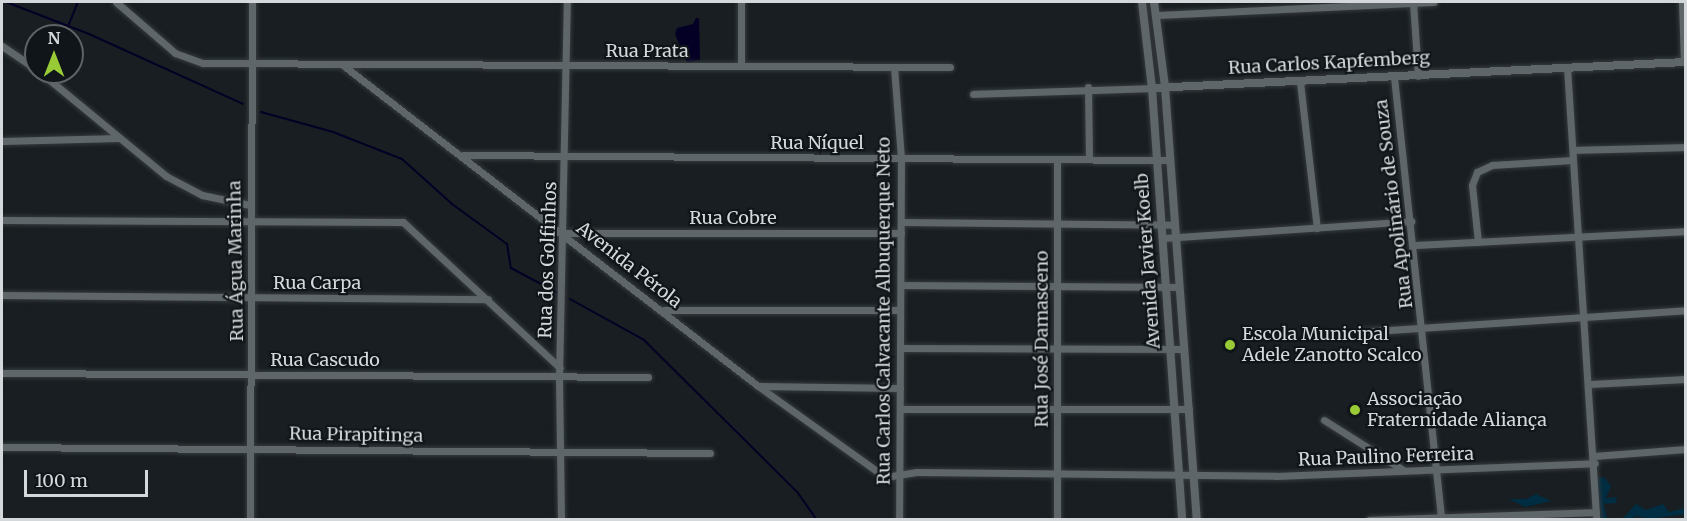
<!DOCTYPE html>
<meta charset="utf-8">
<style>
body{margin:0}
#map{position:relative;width:1687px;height:521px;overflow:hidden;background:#181e21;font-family:Merriweather,serif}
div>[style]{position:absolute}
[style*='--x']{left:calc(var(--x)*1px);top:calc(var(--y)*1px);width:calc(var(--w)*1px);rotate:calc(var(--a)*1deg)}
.green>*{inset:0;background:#002d42}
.water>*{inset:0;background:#040025}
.stream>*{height:2px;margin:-1px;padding:0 1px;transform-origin:1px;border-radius:1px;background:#040025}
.roads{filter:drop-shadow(0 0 2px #363a3d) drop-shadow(0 0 2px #363a3d)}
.minor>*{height:7px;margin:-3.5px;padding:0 3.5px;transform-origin:3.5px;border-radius:3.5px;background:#5f666a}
.tertiary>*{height:8px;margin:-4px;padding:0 4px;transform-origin:4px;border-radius:4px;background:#5f666a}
.dots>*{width:16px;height:16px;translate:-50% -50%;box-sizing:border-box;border:3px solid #0f1518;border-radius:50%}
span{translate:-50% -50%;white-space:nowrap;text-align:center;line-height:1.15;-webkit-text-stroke:4.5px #0f1518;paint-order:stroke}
.street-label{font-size:18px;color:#d4d8da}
.poi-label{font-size:18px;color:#d4d8da}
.left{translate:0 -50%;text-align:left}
.frame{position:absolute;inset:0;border:3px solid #d4d8da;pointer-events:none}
.north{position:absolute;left:24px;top:24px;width:60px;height:60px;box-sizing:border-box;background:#0f1518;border:2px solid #5e6366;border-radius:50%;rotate:0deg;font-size:16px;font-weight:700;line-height:24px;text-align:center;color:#d4d8da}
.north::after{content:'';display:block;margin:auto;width:21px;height:27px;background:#99cb36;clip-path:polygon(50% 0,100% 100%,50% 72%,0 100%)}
.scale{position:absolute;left:24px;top:470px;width:124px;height:27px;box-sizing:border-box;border:3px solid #d4d8da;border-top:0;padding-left:8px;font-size:18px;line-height:21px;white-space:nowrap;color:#d4d8da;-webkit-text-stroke:4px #0f1518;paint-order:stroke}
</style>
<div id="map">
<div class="green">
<div style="clip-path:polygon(1604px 477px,1611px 486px,1606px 498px,1617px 497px,1616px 503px,1604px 504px,1607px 518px,1622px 519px,1636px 504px,1646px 510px,1663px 504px,1669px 512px,1685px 508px,1685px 514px,1650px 519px,1636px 516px,1631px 519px,1599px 519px,1595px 478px)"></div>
<div style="clip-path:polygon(1536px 494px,1551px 501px,1525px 507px,1509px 499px,1526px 499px)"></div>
</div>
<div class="water">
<div style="clip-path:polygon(696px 18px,699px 18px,700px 60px,687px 63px,675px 34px,677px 28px,693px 24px)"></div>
</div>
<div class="stream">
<div style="--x:6;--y:2;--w:89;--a:21.1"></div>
<div style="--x:89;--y:34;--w:169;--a:24.4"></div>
<div style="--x:69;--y:24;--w:24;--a:-68"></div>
<div style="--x:261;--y:112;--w:75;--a:15.5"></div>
<div style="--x:333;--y:132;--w:74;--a:21.4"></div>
<div style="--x:402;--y:159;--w:67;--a:42"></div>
<div style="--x:452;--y:204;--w:68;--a:36"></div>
<div style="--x:507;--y:244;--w:24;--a:81"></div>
<div style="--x:511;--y:268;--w:53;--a:28"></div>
<div style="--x:570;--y:299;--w:85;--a:29"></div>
<div style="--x:644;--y:340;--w:217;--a:44.8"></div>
<div style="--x:798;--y:493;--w:33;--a:55"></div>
</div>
<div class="roads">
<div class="minor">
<div style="--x:116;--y:2;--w:78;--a:40.8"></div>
<div style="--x:175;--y:53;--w:30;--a:20"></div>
<div style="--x:203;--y:63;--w:747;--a:0.31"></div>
<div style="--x:1413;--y:2;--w:74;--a:86.1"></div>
<div style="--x:1682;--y:2;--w:60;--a:88.1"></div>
<div style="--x:1156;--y:15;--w:278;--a:-2.7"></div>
<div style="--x:2;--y:46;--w:41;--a:34.1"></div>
<div style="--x:344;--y:66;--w:523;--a:37.7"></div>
<div style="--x:758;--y:386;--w:156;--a:35.6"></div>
<div style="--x:885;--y:477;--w:32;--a:-9"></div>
<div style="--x:917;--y:472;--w:359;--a:0.6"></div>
<div style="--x:1276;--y:476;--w:319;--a:-2.3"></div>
<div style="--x:741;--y:66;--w:64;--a:-90"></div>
<div style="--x:894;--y:67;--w:92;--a:85.6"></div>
<div style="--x:901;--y:159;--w:361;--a:90.3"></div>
<div style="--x:1567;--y:67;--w:454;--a:86.3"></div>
<div style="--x:40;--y:72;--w:163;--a:39.5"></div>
<div style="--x:166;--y:176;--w:41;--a:27.8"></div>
<div style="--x:202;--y:195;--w:49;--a:11.8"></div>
<div style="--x:1394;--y:77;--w:445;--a:83.9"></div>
<div style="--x:1300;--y:82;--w:147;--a:83.4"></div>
<div style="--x:1088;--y:87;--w:72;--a:89.2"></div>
<div style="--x:973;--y:94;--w:179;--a:-1.9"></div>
<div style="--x:2;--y:141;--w:117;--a:-1.5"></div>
<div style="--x:1573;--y:150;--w:113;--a:-1.5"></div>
<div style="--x:463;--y:155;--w:707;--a:0.41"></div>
<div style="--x:2;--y:220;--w:401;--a:0.3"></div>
<div style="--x:403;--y:222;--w:214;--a:42.9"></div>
<div style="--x:901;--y:222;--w:274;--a:0.6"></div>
<div style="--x:564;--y:233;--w:337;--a:0"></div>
<div style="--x:1164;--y:238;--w:248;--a:-3.9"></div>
<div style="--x:1478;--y:242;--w:57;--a:-96"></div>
<div style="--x:1472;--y:185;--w:14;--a:-69"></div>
<div style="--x:1477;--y:172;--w:17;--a:-25"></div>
<div style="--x:1492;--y:165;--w:81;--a:-3.5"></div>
<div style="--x:1414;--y:245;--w:272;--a:-2.9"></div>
<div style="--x:901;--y:285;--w:278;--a:0.4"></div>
<div style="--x:2;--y:295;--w:486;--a:0.5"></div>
<div style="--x:664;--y:310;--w:236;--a:0"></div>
<div style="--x:1359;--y:332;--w:328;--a:-3.8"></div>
<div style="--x:900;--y:348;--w:284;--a:0.2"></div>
<div style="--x:2;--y:373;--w:646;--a:0.35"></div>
<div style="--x:1590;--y:384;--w:96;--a:-3"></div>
<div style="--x:759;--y:386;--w:141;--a:0.8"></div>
<div style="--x:900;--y:409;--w:289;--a:0"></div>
<div style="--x:1324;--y:420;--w:93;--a:32.3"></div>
<div style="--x:2;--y:447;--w:708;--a:0.49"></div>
<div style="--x:1594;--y:456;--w:92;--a:-4.4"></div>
<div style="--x:250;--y:520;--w:518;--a:-89.78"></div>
<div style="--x:561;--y:520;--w:143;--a:-90.8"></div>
<div style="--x:559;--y:377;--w:375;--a:-88.8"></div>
<div style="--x:1057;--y:520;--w:361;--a:-90"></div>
<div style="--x:1369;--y:520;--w:227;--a:-2"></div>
</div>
<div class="tertiary">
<div style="--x:1142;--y:2;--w:87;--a:83.4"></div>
<div style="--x:1152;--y:88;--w:433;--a:86"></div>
<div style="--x:1154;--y:2;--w:86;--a:82.6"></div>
<div style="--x:1165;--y:87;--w:434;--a:85.8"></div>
<div style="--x:1152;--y:88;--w:535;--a:-2.79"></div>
</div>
</div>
<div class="dots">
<div style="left:1230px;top:345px;background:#99cb36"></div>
<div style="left:1355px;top:410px;background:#99cb36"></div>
</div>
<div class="street-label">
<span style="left:647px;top:51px">Rua Prata</span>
<span style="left:1329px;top:63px;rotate:-3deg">Rua Carlos Kapfemberg</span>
<span style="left:817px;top:143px">Rua Níquel</span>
<span style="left:1394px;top:204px;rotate:-97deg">Rua Apolinário de Souza</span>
<span style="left:733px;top:218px">Rua Cobre</span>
<span style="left:548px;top:260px;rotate:-88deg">Rua dos Golfinhos</span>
<span style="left:236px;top:261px;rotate:-91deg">Rua Água Marinha</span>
<span style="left:1148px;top:261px;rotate:-94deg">Avenida Javier Koelb</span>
<span style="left:629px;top:265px;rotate:38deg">Avenida Pérola</span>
<span style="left:317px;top:283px">Rua Carpa</span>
<span style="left:884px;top:311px;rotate:-90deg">Rua Carlos Calvacante Albuquerque Neto</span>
<span style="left:1042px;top:339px;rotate:-90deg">Rua José Damasceno</span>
<span style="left:325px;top:360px">Rua Cascudo</span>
<span style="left:356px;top:435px;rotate:1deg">Rua Pirapitinga</span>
<span style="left:1386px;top:457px;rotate:-2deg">Rua Paulino Ferreira</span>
</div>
<div class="poi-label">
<span class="left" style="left:1242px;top:345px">Escola Municipal<br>Adele Zanotto Scalco</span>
<span class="left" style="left:1367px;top:410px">Associação<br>Fraternidade Aliança</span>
</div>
<div class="frame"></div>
<div class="north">N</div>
<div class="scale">100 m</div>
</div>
